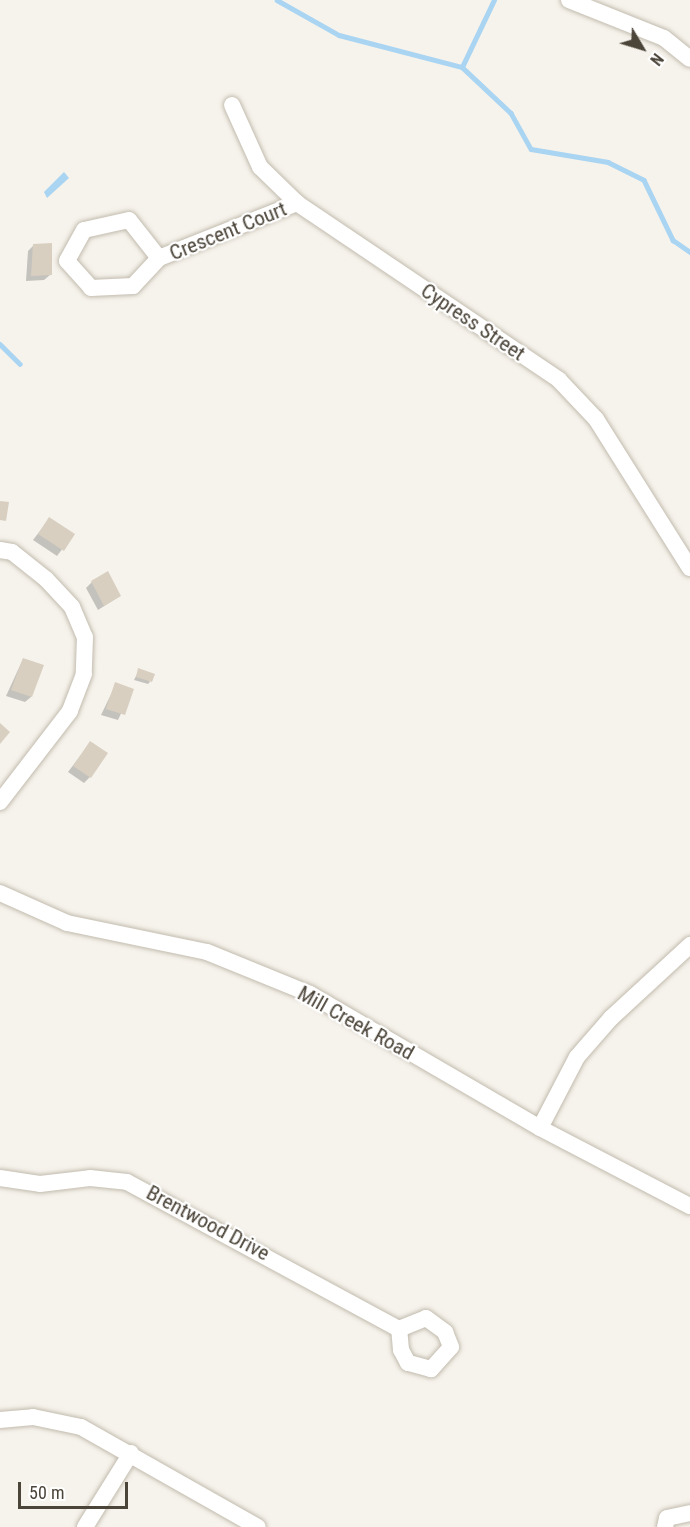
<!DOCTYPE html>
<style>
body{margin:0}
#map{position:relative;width:690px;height:1527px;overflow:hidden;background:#f6f3ec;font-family:"Roboto Condensed",sans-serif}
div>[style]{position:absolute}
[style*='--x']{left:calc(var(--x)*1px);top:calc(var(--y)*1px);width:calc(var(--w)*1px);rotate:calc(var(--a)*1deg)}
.water>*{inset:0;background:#a9d4f2}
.shadow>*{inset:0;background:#0003}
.stream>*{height:4.5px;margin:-2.25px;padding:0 2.25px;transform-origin:2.25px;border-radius:2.25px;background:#a9d4f2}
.building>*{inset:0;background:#d8cfc1}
.roads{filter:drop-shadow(0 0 2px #c2bbae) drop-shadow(0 0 2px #c2bbae)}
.minor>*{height:16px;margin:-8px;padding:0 8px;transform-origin:8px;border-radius:8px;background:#fff}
span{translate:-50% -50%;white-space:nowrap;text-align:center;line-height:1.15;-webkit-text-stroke:4.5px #fff;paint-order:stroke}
.street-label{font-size:21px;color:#4b4439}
.north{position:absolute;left:612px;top:18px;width:60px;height:60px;-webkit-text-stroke:4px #fff;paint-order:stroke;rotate:128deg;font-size:16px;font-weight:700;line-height:24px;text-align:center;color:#4b4439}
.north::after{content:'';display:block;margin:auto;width:21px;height:27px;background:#4b4439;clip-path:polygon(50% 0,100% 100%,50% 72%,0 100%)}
.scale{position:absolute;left:18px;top:1482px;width:110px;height:27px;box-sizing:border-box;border:3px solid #4b4439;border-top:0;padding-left:8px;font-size:18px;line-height:21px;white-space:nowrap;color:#4b4439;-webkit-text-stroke:4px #fff;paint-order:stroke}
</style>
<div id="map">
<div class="water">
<div style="clip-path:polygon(64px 172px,69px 178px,47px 198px,44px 192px)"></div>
</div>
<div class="shadow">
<div style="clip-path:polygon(34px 245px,50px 275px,44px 280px,26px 281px,28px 251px)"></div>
<div style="clip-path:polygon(49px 519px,73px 535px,57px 556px,33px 540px)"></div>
<div style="clip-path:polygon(92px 582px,120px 596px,98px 610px,86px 588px)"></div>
<div style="clip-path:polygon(23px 659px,31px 697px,25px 702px,6px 696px)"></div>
<div style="clip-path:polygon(139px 670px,150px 682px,148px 684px,134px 680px)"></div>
<div style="clip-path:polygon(116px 684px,132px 690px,118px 720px,101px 715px)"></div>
<div style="clip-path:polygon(90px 743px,90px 777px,84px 783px,68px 772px)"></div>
</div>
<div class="stream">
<div style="--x:277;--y:0;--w:71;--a:29.4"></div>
<div style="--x:339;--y:35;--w:127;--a:14.6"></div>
<div style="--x:462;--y:67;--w:67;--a:43.2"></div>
<div style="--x:511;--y:113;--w:41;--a:60.9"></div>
<div style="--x:531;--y:149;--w:78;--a:9.6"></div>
<div style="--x:608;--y:162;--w:40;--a:26.6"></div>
<div style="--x:644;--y:180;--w:67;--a:64.2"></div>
<div style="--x:673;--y:240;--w:21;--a:35"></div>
<div style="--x:462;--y:67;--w:74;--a:-64.5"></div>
<div style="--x:0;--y:344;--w:28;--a:45"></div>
</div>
<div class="building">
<div style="clip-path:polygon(52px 243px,52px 275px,31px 276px,33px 244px)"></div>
<div style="clip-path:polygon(0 501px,9px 502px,6px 521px,0 520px)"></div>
<div style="clip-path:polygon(49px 517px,75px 534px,64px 551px,38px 534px)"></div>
<div style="clip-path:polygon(108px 571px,121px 596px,104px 606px,91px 581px)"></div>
<div style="clip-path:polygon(23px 658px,44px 665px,32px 697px,11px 690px)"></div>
<div style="clip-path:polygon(138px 668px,155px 674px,152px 682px,136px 677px)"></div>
<div style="clip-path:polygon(115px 682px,134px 689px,125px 715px,106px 709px)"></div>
<div style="clip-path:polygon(0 723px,10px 732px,0 744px)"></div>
<div style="clip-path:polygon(90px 741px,108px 753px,91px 778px,73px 766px)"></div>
</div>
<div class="roads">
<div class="minor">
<div style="--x:569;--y:0;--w:102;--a:21.8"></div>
<div style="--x:664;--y:38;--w:33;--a:39"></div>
<div style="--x:232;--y:105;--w:68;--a:65.7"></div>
<div style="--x:260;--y:167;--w:52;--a:44.2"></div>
<div style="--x:297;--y:203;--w:316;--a:34"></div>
<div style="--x:559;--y:380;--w:54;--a:46.5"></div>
<div style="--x:596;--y:419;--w:176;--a:57.8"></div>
<div style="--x:159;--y:258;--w:48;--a:-128.3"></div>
<div style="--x:129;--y:220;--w:46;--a:167.5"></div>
<div style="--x:84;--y:230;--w:35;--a:119"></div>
<div style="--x:67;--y:261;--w:36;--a:48"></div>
<div style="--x:91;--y:288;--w:42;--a:-2.7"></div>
<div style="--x:133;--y:286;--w:38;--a:-47"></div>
<div style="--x:159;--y:258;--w:149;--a:-21.7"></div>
<div style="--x:0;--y:550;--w:12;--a:9"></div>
<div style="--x:12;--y:552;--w:43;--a:38.5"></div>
<div style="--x:46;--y:579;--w:38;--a:47"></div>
<div style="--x:72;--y:607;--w:33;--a:67"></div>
<div style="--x:85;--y:637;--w:37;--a:92"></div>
<div style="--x:84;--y:674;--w:40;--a:111"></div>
<div style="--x:70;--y:711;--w:115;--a:127.6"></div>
<div style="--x:0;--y:893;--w:73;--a:24.1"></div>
<div style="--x:67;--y:923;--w:143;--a:11.7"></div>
<div style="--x:207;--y:952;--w:111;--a:22.2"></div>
<div style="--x:310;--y:994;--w:266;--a:30.2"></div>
<div style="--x:540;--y:1128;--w:169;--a:27.5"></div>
<div style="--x:540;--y:1128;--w:80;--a:-62.5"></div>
<div style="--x:577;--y:1057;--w:52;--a:-48.9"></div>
<div style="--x:611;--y:1018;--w:108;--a:-42.7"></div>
<div style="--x:0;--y:1178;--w:40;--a:8.5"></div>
<div style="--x:40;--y:1184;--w:50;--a:-6.8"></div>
<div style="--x:90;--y:1178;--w:37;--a:6"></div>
<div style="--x:127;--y:1182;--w:309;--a:28.4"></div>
<div style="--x:426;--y:1318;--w:24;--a:36"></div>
<div style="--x:445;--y:1332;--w:16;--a:68"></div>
<div style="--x:451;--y:1347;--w:30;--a:132"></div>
<div style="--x:431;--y:1369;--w:24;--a:-165"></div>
<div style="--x:408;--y:1363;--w:15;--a:-118"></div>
<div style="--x:401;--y:1350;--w:21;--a:-95"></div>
<div style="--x:399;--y:1329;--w:29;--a:-22"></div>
<div style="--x:0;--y:1420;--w:33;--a:-5"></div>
<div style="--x:33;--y:1417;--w:49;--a:11.8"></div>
<div style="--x:81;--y:1427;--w:203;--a:29.5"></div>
<div style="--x:85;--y:1527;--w:87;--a:-58.1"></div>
<div style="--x:665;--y:1527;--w:9;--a:-77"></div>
<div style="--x:667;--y:1518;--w:24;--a:-12"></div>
</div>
</div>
<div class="street-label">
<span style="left:228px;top:231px;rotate:-22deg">Crescent Court</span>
<span style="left:473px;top:322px;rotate:34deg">Cypress Street</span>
<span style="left:356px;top:1023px;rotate:29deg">Mill Creek Road</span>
<span style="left:208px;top:1223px;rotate:28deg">Brentwood Drive</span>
</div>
<div class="north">N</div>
<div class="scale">50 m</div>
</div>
